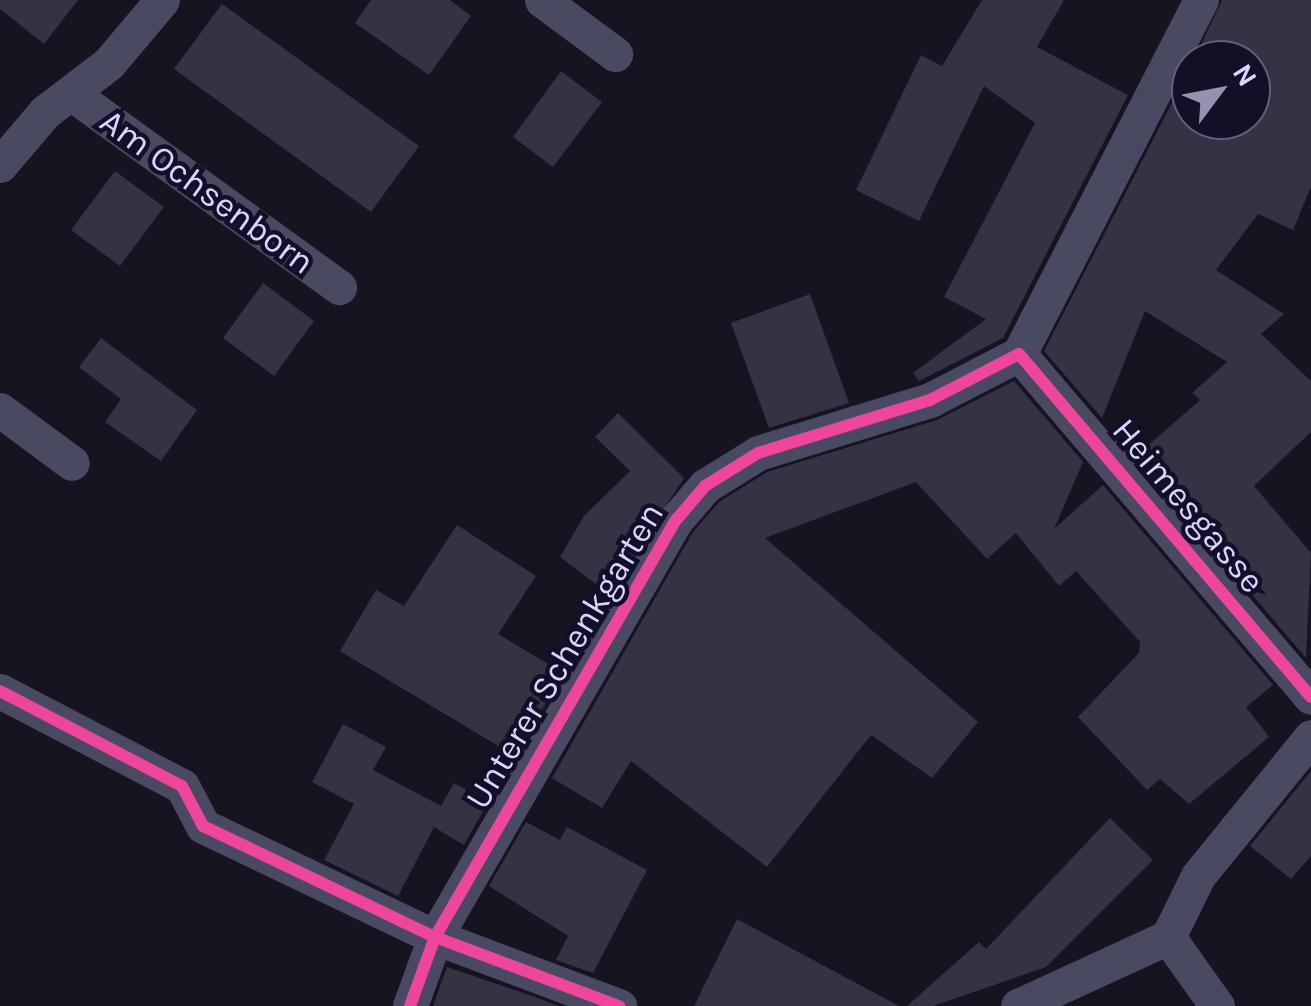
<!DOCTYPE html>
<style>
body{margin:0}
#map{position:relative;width:1311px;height:1006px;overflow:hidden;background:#161421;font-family:Karla,sans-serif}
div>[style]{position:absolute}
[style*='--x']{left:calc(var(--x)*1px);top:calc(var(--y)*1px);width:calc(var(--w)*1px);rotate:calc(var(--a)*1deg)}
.building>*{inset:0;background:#343243}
.street>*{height:35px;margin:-17.5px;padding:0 17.5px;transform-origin:17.5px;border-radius:17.5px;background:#4a4962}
.cycleway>*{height:12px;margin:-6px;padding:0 6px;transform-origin:6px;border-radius:6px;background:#ed469a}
span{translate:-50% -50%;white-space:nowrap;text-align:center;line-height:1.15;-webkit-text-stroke:9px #130f26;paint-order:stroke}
.street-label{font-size:35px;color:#d9d4ff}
.north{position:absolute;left:1171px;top:40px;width:100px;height:100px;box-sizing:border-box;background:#130f26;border:2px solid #625e7d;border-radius:50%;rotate:58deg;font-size:28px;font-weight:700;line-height:40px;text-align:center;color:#d9d4ff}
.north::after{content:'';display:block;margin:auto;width:35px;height:45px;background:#9591b1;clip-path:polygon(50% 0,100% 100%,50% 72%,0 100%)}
</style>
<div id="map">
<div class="building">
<div style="clip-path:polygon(0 0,78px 0,44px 44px,0 9px)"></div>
<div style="clip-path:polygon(371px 0,450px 0,471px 16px,429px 75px,355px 23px)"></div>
<div style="clip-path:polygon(982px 0,1064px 0,1037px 47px,1128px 95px,1003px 338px,919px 381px,913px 373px,986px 319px,944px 297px,1035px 123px,984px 86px,919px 221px,856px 190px,921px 55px,942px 66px)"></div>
<div style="clip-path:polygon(1222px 0,1311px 0,1311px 187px,1293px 230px,1258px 214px,1216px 270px,1284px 314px,1261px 334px,1311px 381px,1311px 432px,1254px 486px,1311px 553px,1306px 658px,1135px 457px,1200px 400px,1192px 393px,1227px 362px,1145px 311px,1102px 418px,1044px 351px,1191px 66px,1191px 120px,1251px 120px,1251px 60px,1194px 60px)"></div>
<div style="clip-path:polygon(222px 4px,419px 146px,371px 212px,174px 69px)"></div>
<div style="clip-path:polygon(561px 71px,602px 102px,553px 167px,513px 137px)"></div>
<div style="clip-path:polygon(115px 171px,164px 207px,120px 266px,71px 230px)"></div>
<div style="clip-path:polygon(263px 283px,314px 321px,274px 376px,223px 338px)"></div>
<div style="clip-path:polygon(810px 294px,849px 403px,769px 428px,731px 323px)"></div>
<div style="clip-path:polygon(101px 338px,197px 410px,161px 461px,105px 422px,121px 399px,79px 367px)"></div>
<div style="clip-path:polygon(1014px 381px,1083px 462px,1054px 529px,1103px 485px,1273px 685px,1246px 707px,1269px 737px,1189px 804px,1160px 779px,1147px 790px,1078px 717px,1139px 653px,1140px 642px,1076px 571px,1059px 586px,1016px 533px,987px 559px,916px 482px,765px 538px,978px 722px,932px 778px,871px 735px,767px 867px,631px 761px,602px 808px,552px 778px,693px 532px,719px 502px,767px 472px,937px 420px)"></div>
<div style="clip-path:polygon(618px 413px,684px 478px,609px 594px,560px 557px,584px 516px,630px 471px,595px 437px)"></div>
<div style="clip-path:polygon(457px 525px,536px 576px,498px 634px,563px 673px,515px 756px,340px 651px,376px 590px,404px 606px)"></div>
<div style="clip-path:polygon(343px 724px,386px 747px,373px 770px,441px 806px,454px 783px,488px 802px,464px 845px,434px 827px,398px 896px,324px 860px,354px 804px,312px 782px)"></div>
<div style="clip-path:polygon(1311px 771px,1311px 856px,1291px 879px,1250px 846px)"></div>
<div style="clip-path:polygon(1110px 818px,1153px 860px,1046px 967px,933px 1006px,907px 1006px,979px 942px,986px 949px)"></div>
<div style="clip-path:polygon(526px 822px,560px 840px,567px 827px,647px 870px,593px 973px,556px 960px,568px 936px,489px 886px)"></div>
<div style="clip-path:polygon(737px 919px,802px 954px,899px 1006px,694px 1006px)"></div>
<div style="clip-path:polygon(447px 967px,535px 997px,558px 1006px,433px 1006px)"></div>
</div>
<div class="street">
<div style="--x:542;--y:0;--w:91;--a:36.5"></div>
<div style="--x:75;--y:96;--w:326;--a:35.9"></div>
<div style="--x:0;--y:165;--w:70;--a:-49.7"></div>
<div style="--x:45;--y:112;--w:81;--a:-37.4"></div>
<div style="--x:109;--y:63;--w:82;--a:-49.9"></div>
<div style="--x:1019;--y:354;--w:450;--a:49.6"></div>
<div style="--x:1019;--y:354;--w:398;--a:-62.8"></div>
<div style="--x:0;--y:410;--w:89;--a:36.4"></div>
<div style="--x:0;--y:691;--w:205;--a:27.6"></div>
<div style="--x:182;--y:786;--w:45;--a:62.3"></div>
<div style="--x:203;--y:826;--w:257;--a:25.6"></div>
<div style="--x:435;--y:937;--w:197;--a:20.6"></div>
<div style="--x:1168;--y:937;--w:85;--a:54.6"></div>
<div style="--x:410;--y:1006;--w:73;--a:-70.1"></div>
<div style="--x:435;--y:937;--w:482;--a:-60"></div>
<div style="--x:676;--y:520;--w:45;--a:-49.5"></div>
<div style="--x:705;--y:486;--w:62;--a:-31.9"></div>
<div style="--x:758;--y:453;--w:180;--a:-17.1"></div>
<div style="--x:930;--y:400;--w:100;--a:-27.3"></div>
<div style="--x:1018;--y:1006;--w:165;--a:-24.7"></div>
<div style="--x:1168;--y:937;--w:68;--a:-63.8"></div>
<div style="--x:1198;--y:876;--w:179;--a:-50.9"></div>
</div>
<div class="cycleway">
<div style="--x:0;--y:691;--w:205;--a:27.6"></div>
<div style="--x:182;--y:786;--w:45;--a:62.3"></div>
<div style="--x:203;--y:826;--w:257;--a:25.6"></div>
<div style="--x:435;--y:937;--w:197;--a:20.6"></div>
<div style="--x:410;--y:1006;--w:73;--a:-70.1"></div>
<div style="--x:435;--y:937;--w:482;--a:-60"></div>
<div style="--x:676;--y:520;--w:45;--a:-49.5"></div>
<div style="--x:705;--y:486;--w:62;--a:-31.9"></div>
<div style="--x:758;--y:453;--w:180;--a:-17.1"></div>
<div style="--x:930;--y:400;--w:100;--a:-27.3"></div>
<div style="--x:1019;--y:354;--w:450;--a:49.6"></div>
</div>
<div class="street-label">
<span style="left:207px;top:192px;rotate:36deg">Am Ochsenborn</span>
<span style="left:1188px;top:506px;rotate:50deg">Heimesgasse</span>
<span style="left:565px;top:656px;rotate:-59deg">Unterer Schenkgarten</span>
</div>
<div class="north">N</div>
</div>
